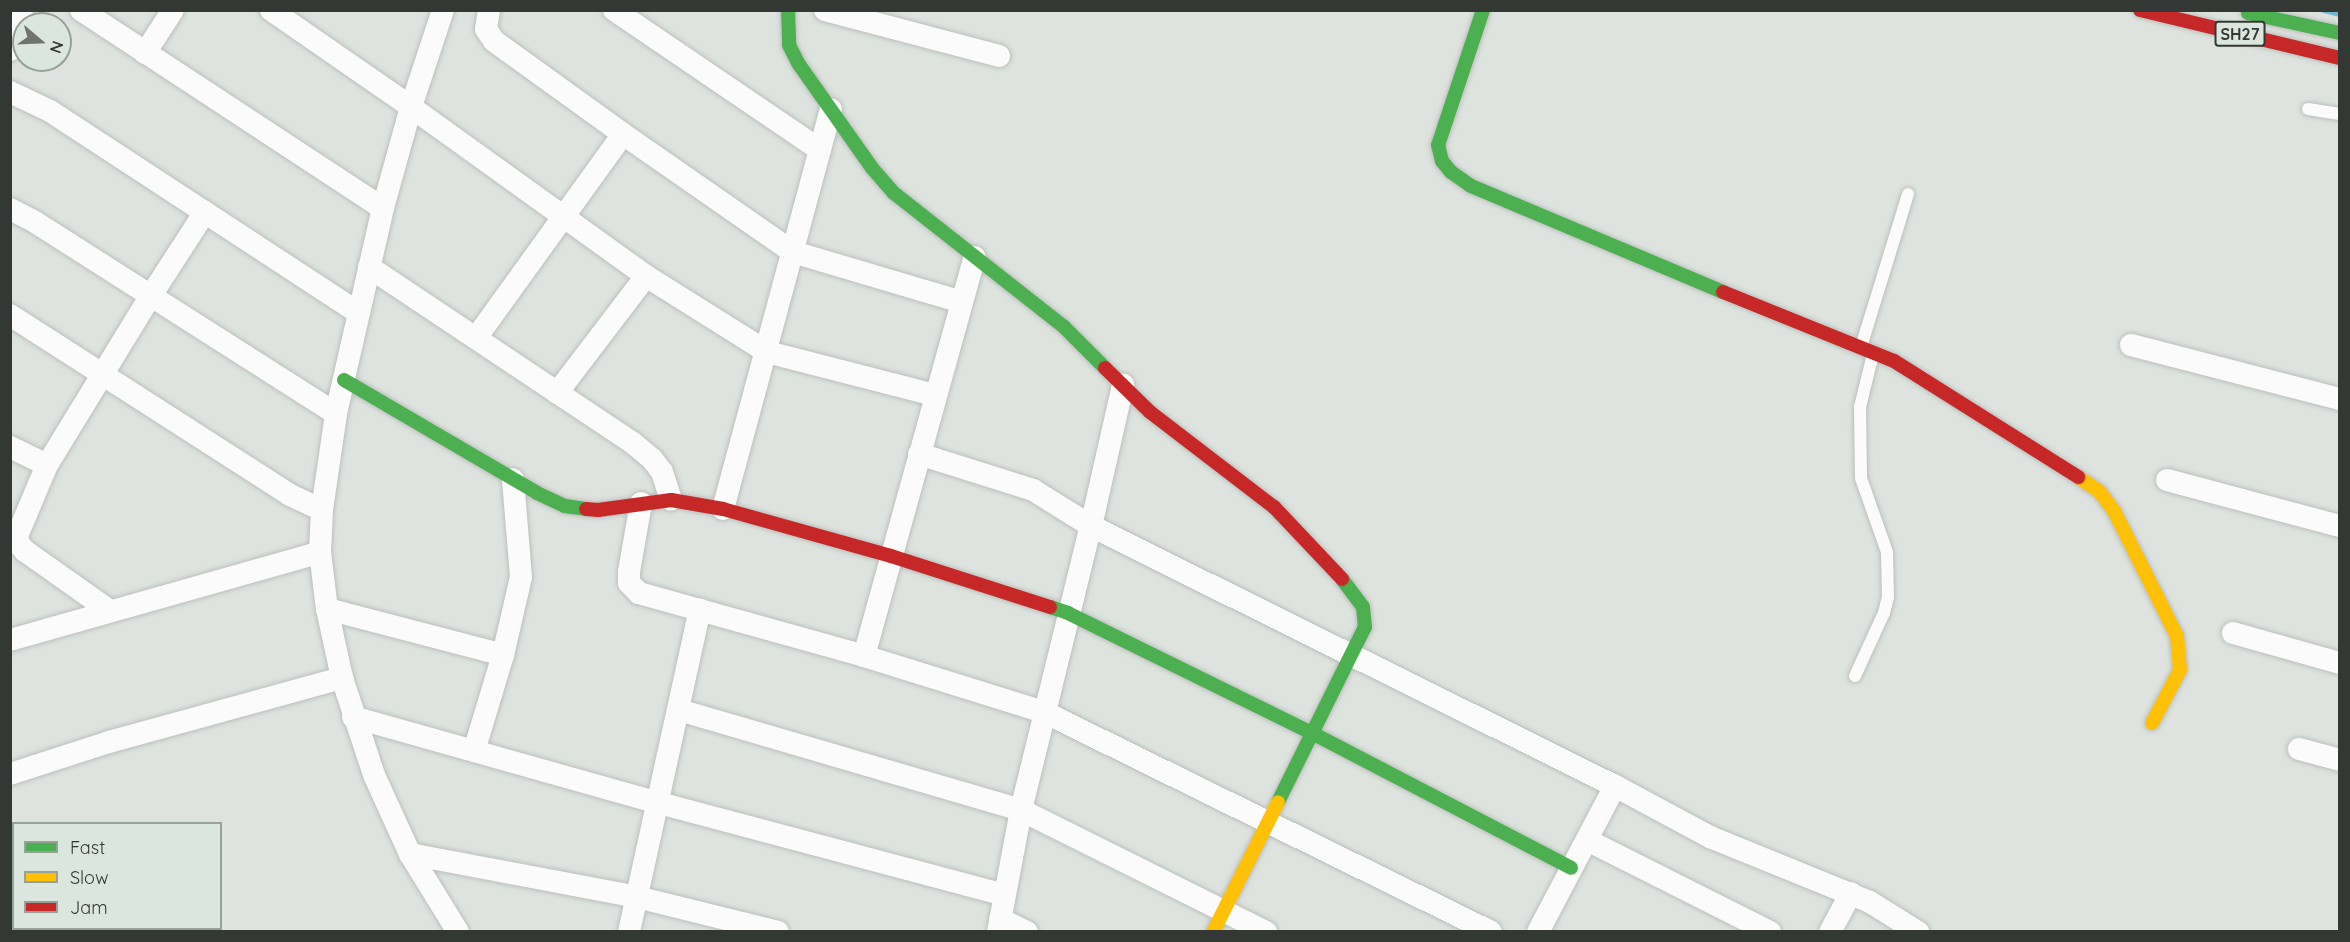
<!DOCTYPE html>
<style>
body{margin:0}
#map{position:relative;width:2350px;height:942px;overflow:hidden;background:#dee3df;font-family:Quicksand,sans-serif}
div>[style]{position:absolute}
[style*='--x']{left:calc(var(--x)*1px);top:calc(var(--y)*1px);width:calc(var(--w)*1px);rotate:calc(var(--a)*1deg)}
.stream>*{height:6px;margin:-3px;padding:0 3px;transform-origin:3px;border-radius:3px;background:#6fb9ce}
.roads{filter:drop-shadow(0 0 2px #bcc0bd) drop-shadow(0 0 2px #bcc0bd)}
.lane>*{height:12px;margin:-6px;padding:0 6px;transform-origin:6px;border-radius:6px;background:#fafbfa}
.street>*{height:22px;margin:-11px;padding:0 11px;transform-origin:11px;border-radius:11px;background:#fafbfa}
.fast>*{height:14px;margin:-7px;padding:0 7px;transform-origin:7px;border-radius:7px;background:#4caf50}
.slow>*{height:14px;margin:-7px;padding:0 7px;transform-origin:7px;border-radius:7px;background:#ffc107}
.jam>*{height:14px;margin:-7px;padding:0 7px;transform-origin:7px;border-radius:7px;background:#c62828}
span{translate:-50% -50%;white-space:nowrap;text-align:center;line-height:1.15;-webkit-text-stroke:6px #dbe6de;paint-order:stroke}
.shield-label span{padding:2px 4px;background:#dbe6de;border:2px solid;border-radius:4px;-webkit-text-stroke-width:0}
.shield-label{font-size:16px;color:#343835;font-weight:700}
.frame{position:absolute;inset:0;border:12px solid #343835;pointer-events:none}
.legend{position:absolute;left:12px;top:822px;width:210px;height:108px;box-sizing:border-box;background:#dbe6de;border:2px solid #98a09a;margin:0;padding:8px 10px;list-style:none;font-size:18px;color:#343835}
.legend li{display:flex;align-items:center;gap:12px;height:30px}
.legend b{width:30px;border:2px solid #98a09a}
.north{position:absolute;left:12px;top:12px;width:60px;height:60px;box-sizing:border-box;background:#dbe6de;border:2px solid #98a09a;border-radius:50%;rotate:109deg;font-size:16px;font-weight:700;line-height:24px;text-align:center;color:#343835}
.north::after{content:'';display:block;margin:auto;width:21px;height:27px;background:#707470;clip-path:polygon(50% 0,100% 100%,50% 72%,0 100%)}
</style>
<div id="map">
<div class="stream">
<div style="--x:2324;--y:10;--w:16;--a:14"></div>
</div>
<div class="roads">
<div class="lane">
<div style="--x:2308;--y:109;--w:32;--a:9"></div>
<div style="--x:1861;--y:347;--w:160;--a:-72.9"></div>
<div style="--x:1855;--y:676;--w:69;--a:-65.3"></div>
<div style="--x:1884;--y:613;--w:16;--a:-76"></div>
<div style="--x:1888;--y:597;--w:45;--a:-91.3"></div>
<div style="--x:1887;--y:552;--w:78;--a:-109.4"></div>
<div style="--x:1861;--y:478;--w:71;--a:-90.8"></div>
<div style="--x:1860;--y:407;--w:55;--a:-76.2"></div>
</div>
<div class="street">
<div style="--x:81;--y:10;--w:361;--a:33.3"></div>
<div style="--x:271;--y:10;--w:170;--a:34.7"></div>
<div style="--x:411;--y:107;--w:289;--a:35.7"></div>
<div style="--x:646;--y:276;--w:143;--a:32.1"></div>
<div style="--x:767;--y:352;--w:173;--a:14.4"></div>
<div style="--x:443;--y:10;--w:102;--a:108.3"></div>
<div style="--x:411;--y:107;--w:105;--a:105.5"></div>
<div style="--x:383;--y:208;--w:211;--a:102.9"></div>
<div style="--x:336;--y:414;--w:97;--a:98.3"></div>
<div style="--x:322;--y:510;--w:42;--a:92.7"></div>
<div style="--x:320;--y:552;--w:57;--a:83"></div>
<div style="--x:327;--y:609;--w:71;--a:77.7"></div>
<div style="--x:342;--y:678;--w:102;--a:71.7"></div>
<div style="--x:374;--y:775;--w:87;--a:65.5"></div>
<div style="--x:410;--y:854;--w:92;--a:58.4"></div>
<div style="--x:489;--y:10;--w:19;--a:99"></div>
<div style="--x:486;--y:29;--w:14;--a:56"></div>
<div style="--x:494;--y:41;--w:159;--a:35.8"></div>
<div style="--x:623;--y:134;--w:207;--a:34.8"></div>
<div style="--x:793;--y:252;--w:176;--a:16.5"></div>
<div style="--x:614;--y:10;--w:249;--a:34.2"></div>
<div style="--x:825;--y:10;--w:180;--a:14.8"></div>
<div style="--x:10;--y:50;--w:42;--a:-73.3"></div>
<div style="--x:145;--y:53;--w:51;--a:-56.9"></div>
<div style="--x:10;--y:92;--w:44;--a:25.4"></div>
<div style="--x:50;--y:111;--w:369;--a:33.2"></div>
<div style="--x:10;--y:209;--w:28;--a:27"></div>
<div style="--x:35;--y:222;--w:357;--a:32.5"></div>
<div style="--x:369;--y:267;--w:317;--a:33.7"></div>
<div style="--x:633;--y:443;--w:25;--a:40"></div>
<div style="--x:652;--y:459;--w:16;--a:52"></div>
<div style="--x:662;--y:472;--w:29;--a:72"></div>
<div style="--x:10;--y:315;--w:333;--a:32.7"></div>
<div style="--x:290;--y:495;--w:35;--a:25"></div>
<div style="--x:476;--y:338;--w:251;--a:-54.2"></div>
<div style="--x:2131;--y:345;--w:216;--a:14.5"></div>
<div style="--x:557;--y:393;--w:147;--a:-52.7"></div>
<div style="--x:10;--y:447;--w:41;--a:25.9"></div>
<div style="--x:919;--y:454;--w:120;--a:17.5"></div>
<div style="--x:1033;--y:490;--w:68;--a:31.8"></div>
<div style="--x:1091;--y:526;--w:585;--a:26.39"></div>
<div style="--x:1615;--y:786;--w:108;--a:28.2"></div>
<div style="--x:1710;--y:837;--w:173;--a:22.1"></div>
<div style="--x:1870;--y:902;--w:57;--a:32"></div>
<div style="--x:2167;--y:480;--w:179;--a:14.9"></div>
<div style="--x:641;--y:503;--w:70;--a:99.9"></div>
<div style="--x:629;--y:572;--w:11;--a:90"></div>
<div style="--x:629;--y:583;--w:14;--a:45"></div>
<div style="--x:639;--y:593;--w:234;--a:15.6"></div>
<div style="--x:864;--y:656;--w:189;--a:17.3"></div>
<div style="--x:1044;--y:712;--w:498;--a:26.2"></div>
<div style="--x:723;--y:509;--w:414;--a:-74.9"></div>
<div style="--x:327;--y:609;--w:182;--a:14.6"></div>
<div style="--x:110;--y:611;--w:104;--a:-144.8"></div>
<div style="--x:25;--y:551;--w:11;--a:-131"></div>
<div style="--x:18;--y:543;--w:7;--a:-98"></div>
<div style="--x:17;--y:536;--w:77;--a:-67.1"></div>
<div style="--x:47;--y:465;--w:197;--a:-58.5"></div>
<div style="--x:150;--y:297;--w:101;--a:-57.1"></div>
<div style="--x:2233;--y:633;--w:111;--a:15.7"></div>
<div style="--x:10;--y:640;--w:322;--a:-15.8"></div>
<div style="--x:864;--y:656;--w:414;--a:-74.5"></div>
<div style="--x:679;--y:710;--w:356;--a:16.3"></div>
<div style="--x:1021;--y:810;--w:274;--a:26.5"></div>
<div style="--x:353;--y:717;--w:318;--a:15.7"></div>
<div style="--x:659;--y:803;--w:357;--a:14.9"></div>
<div style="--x:2299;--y:749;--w:42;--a:15"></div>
<div style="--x:474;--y:751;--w:100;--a:-73.2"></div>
<div style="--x:503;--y:655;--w:80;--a:-77"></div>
<div style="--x:521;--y:577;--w:98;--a:-94.7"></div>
<div style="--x:10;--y:774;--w:104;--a:-17.9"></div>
<div style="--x:109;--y:742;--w:242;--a:-15.4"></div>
<div style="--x:1587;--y:840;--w:205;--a:26.7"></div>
<div style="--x:410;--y:854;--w:231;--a:10.7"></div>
<div style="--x:637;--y:897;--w:145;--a:13.9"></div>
<div style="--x:1000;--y:919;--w:30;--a:26"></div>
<div style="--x:629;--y:932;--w:330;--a:-77.6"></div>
<div style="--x:998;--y:932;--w:124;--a:-79.3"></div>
<div style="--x:1021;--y:810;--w:292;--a:-76.2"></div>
<div style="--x:1091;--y:526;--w:145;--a:-77.2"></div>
<div style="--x:1538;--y:932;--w:165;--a:-62.2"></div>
<div style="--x:1830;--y:932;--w:44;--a:-61.7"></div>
</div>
<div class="fast">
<div style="--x:788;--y:10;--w:35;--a:88"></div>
<div style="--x:789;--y:45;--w:20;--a:63"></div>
<div style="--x:798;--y:63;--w:128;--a:54.8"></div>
<div style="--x:872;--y:168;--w:33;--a:49"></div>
<div style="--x:894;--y:193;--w:216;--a:38.2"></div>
<div style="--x:1064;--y:327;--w:58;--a:45"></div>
<div style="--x:1483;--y:10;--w:142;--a:108.4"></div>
<div style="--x:1438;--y:145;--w:16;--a:76"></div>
<div style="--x:1442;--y:161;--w:14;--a:51"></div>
<div style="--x:1451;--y:172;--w:24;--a:35"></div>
<div style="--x:1471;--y:186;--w:273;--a:22.8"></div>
<div style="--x:2248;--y:13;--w:94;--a:12.3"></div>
<div style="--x:344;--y:380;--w:224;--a:30.3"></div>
<div style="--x:537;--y:493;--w:31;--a:25"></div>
<div style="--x:565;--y:506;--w:21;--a:8"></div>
<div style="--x:1050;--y:607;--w:19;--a:18"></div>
<div style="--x:1068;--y:613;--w:272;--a:26.2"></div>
<div style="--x:1312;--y:733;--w:292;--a:27.5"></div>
<div style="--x:1278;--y:802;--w:195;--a:-63.6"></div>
<div style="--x:1365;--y:627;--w:20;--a:-96"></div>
<div style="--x:1363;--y:607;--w:35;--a:-127"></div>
</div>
<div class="slow">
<div style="--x:2078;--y:477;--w:25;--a:34"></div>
<div style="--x:2099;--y:491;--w:25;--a:53"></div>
<div style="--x:2114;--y:511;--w:140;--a:63.3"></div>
<div style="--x:2177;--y:636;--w:34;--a:85"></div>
<div style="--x:2180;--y:670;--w:60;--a:117.8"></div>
<div style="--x:1213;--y:932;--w:145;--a:-63.4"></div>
</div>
<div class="jam">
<div style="--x:2140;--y:10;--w:206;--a:13.5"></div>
<div style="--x:1723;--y:292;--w:184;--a:22"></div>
<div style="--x:1894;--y:361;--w:218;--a:32.2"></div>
<div style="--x:1105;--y:368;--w:63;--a:44.4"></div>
<div style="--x:1150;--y:412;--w:156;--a:37.5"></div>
<div style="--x:1274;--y:507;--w:99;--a:46.6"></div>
<div style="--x:586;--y:509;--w:12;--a:5"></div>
<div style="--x:598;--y:510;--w:74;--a:-7.8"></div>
<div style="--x:671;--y:500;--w:53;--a:9.8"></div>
<div style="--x:723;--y:509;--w:174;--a:15.6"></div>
<div style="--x:891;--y:556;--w:167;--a:17.8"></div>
</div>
</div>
<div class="shield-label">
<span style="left:2240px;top:34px">SH27</span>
</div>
<div class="frame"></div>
<ul class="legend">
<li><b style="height:8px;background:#4caf50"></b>Fast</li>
<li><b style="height:8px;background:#ffc107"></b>Slow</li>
<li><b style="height:8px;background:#c62828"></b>Jam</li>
</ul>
<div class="north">N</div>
</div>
